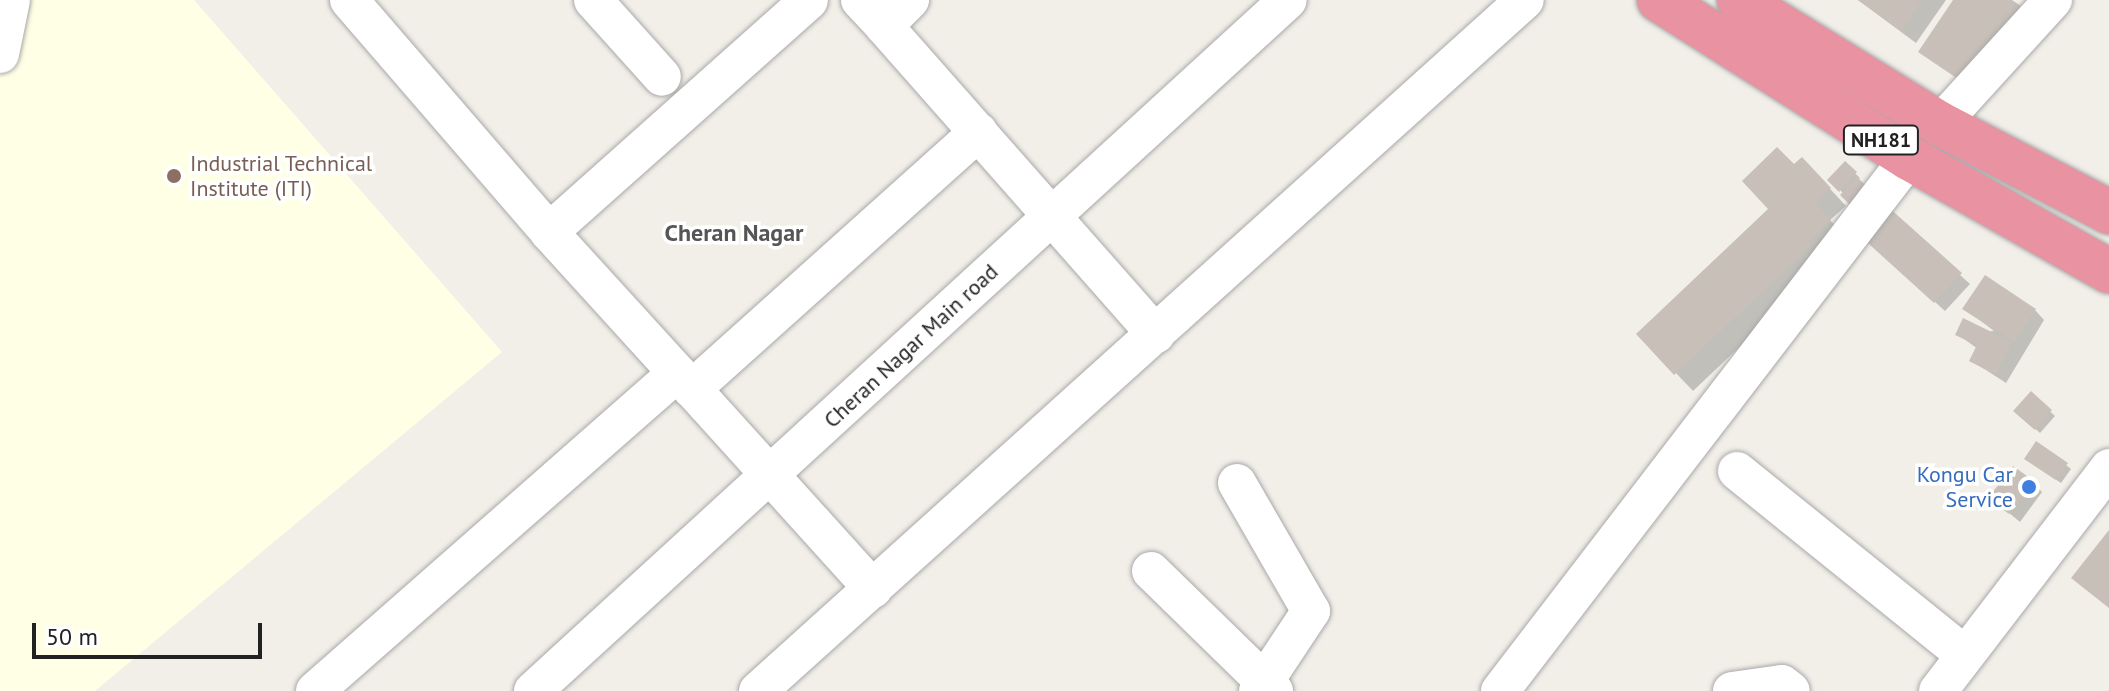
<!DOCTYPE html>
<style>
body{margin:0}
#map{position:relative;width:2109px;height:691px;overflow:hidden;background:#f2efe9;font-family:"PT Sans",sans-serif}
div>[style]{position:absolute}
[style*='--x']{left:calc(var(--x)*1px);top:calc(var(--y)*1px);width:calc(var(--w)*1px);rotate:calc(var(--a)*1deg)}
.education>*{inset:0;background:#ffffe5}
.shadow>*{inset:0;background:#0003}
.building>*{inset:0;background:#c7bfb8}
.roads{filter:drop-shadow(0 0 2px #a9a9a9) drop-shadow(0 0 2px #a9a9a9)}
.minor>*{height:38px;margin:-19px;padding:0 19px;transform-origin:19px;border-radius:19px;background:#fff}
.highway>*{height:44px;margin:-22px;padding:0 22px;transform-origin:22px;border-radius:22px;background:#e892a2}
.dots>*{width:22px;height:22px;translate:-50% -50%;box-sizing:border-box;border:4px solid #fff;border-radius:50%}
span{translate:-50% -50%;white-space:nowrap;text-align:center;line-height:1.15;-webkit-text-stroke:7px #fff;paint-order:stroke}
.shield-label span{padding:2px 6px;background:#fff;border:2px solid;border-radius:6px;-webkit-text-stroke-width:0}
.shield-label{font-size:20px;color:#222;font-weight:700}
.education-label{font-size:22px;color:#785e54}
.left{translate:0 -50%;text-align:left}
.street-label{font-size:22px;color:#222}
.shop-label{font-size:22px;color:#366cbe}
.right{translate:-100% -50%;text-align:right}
.neighbourhood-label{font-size:24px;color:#555;font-weight:700}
.scale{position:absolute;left:32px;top:623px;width:230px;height:36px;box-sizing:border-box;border:4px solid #222;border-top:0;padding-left:10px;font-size:24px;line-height:28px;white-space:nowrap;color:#222;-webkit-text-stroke:6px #fff;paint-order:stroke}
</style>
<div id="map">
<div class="education">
<div style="clip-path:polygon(0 0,194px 0,502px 352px,95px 691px,0 691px)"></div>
</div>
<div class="shadow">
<div style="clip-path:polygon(1858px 0,1946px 0,1916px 43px)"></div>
<div style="clip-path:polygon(1956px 0,2008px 0,2033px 21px,1982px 97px,1921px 51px)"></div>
<div style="clip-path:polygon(1845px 164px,1860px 178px,1844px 194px,1830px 180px)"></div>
<div style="clip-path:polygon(1794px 167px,1819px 177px,1846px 206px,1830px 220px,1847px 238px,1828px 263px,1693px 391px,1639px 334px,1771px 209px)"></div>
<div style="clip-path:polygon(1871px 244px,1960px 275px,1970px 284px,1945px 311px)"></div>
<div style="clip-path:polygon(1965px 309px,2035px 310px,2044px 320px,2006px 383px,1972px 361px,1978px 349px,1957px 334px,1994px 331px)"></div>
<div style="clip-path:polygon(2031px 394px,2055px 416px,2040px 433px,2016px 411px)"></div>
<div style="clip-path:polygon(2031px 463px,2066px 465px,2071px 469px,2061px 483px)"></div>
<div style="clip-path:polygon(2033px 483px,2042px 492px,2020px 522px,1991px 498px)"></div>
</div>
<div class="building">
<div style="clip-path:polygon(1858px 0,1923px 0,1901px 31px)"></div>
<div style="clip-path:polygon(1953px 0,2012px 0,2021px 6px,1967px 85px,1918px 52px)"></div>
<div style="clip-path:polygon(1777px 147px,1794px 164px,1802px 157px,1831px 188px,1815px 202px,1831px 220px,1808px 241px,1812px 245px,1674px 375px,1636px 334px,1768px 209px,1742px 181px)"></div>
<div style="clip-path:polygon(1845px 161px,1857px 172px,1839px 192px,1827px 180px)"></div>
<div style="clip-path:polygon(1857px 177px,1873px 192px,1856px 211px,1840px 195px)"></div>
<div style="clip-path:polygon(1886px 205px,1962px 273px,1934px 303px,1859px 235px)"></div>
<div style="clip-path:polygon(1985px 275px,2036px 309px,2014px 342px,1962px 309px)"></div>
<div style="clip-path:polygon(1963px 318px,2012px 342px,1996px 375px,1969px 361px,1977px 345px,1955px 335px)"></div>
<div style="clip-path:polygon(2031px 391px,2052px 410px,2035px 430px,2013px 411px)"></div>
<div style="clip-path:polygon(2036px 441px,2068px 463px,2056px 480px,2024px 459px)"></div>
<div style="clip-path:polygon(2013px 466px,2034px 481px,2009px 514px,1988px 498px)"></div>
<div style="clip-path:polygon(2109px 530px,2109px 608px,2071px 578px)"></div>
</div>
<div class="roads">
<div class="minor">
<div style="--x:349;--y:0;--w:306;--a:49.2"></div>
<div style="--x:549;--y:232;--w:348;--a:-41.7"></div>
<div style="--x:593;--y:0;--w:103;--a:48.1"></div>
<div style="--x:860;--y:0;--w:35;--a:47"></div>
<div style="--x:884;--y:26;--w:37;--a:-45"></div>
<div style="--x:884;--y:26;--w:411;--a:48.6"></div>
<div style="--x:0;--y:54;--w:55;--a:-78.5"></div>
<div style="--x:1940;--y:124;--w:168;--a:-47.7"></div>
<div style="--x:549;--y:232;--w:212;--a:47.7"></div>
<div style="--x:1737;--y:471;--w:293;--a:38.9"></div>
<div style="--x:1237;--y:483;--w:148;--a:60"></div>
<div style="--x:1311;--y:611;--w:96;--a:123.5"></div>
<div style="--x:1151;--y:571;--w:172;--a:44.3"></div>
<div style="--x:873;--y:589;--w:270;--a:-132.1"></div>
<div style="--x:692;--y:389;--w:385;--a:-41.9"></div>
<div style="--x:315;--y:691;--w:482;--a:-41.3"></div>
<div style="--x:533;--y:691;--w:1023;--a:-42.47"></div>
<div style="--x:758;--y:691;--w:1032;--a:-42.02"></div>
<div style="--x:1500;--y:691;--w:672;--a:-52.5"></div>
<div style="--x:1732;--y:691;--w:50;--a:-8"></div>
<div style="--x:1782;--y:684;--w:11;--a:38"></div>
<div style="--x:1938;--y:691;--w:281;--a:-52.5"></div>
</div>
<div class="highway">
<div style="--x:1659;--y:0;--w:296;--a:32.3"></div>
<div style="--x:1909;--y:158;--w:230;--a:29.5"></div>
<div style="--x:1739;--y:0;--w:236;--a:31.7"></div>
<div style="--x:1940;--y:124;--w:191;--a:27.5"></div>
</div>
</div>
<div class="dots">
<div style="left:174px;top:176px;background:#8d6e63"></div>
<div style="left:2029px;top:487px;background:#3f7fe0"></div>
</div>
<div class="shield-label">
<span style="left:1881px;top:140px">NH181</span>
</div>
<div class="education-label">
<span class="left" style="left:190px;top:176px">Industrial Technical<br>Institute (ITI)</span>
</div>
<div class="street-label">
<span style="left:911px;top:346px;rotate:-43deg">Cheran Nagar Main road</span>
</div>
<div class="shop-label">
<span class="right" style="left:2013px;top:487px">Kongu Car<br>Service</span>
</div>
<div class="neighbourhood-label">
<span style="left:734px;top:233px">Cheran Nagar</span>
</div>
<div class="scale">50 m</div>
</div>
